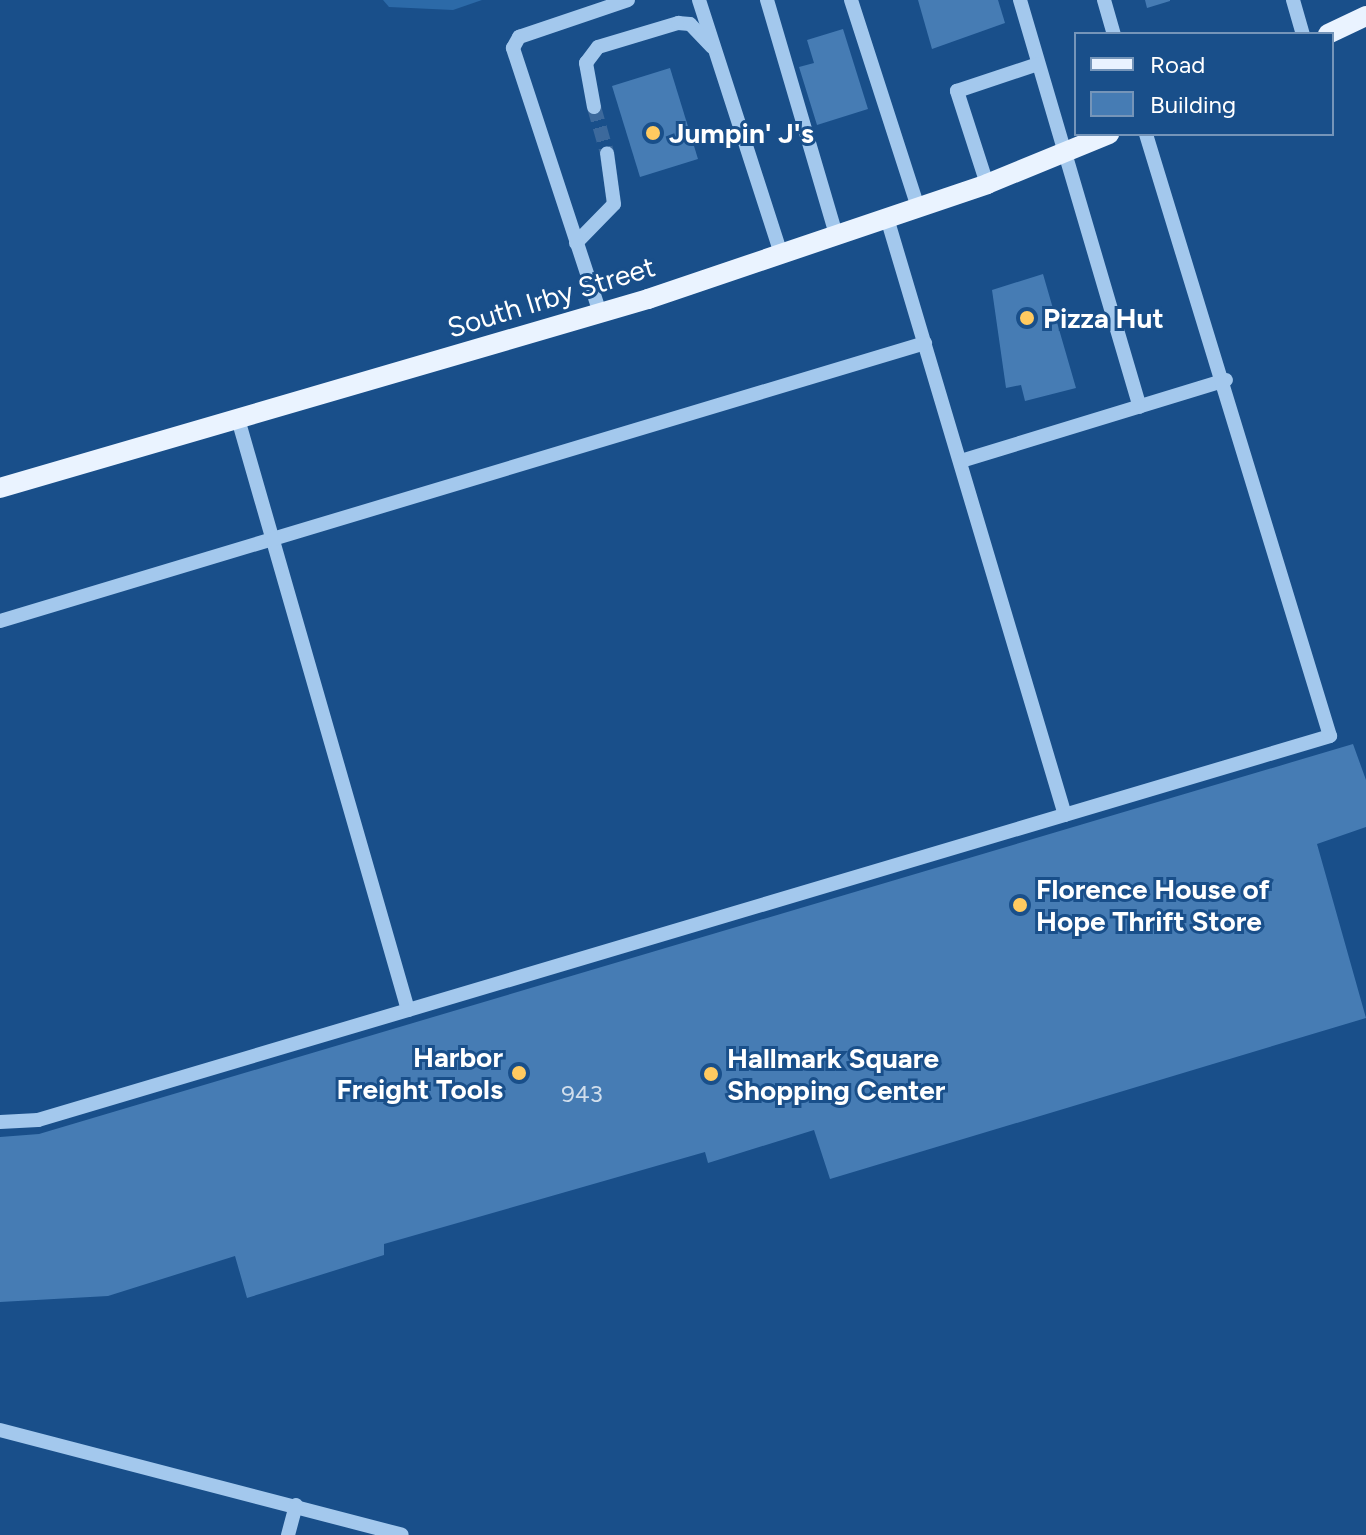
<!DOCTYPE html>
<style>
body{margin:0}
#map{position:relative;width:1366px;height:1535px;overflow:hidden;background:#194f8a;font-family:Figtree,sans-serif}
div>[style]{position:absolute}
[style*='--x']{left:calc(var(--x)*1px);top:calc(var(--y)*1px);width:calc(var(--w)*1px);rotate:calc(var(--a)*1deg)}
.green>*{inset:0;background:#2c6aa8}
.building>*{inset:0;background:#467cb4}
.minor-tunnel>*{height:14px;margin-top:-7px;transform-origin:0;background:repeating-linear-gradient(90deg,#3c699c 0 14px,transparent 0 21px)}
.minor>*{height:14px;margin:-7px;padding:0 7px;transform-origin:7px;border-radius:7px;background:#a3c8ed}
.major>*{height:20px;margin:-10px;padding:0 10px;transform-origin:10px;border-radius:10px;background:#eaf3ff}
.dots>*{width:22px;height:22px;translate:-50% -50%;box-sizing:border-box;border:4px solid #194f8a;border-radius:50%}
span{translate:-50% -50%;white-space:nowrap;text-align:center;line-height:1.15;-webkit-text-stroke:6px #194f8a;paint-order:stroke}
.number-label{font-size:24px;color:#d1deec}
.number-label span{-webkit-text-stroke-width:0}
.poi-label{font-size:28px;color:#fff;font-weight:700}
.left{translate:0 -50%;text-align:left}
.right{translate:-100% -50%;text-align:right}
.street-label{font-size:28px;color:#fff}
.legend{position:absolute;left:1074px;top:32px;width:260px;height:104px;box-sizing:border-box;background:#194f8a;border:2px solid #7595b9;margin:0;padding:10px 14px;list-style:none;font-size:24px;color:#fff}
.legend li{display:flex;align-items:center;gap:16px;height:40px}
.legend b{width:40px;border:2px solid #7595b9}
</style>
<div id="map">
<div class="green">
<div style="clip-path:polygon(383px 0,482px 0,453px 10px,389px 7px)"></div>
</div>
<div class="building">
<div style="clip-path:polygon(918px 0,998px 0,1005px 23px,932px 49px)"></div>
<div style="clip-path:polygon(1145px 0,1170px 0,1170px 1px,1147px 8px)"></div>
<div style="clip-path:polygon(843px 29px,868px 109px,817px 125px,799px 67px,814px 63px,807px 40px)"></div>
<div style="clip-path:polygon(670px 68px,698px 159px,640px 177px,612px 86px)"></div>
<div style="clip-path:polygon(1043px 274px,1076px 388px,1025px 401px,1021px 385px,1006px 388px,992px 290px)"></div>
<div style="clip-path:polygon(1353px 744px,1366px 780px,1366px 827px,1317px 844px,1366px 1018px,830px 1179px,814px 1130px,708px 1163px,705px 1152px,384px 1244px,384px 1255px,247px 1298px,235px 1256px,108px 1296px,0 1302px,0 1137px,39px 1134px)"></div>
</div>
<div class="minor-tunnel">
<div style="--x:594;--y:107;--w:48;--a:74.2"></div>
</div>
<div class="minor">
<div style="--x:699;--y:0;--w:267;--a:72.1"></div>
<div style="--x:767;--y:0;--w:245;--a:73.6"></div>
<div style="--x:851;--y:0;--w:219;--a:72.1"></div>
<div style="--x:1020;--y:0;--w:424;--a:73.6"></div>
<div style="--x:1104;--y:0;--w:35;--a:74"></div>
<div style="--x:1293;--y:0;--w:35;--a:74"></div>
<div style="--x:594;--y:107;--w:45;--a:-100.3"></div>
<div style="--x:586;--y:63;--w:20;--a:-53"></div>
<div style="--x:598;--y:47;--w:84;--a:-16.7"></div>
<div style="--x:678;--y:23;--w:12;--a:5"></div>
<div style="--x:690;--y:24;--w:32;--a:46"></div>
<div style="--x:987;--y:184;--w:98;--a:-107.9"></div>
<div style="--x:957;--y:91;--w:85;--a:-18.4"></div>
<div style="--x:887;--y:218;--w:623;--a:73.4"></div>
<div style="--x:576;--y:243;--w:54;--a:-45.7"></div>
<div style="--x:614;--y:204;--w:51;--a:-97.8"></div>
<div style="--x:600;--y:313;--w:279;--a:-108.2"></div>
<div style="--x:513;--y:48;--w:13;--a:-61"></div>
<div style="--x:519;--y:37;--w:115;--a:-18.7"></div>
<div style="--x:238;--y:419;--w:615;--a:73.95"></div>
<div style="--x:961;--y:461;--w:277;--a:-17"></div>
<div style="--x:0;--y:621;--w:966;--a:-16.73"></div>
<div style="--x:0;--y:1122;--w:38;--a:-3"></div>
<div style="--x:38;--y:1120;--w:1348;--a:-16.55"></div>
<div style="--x:1330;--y:736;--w:629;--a:-107"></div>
<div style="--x:0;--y:1430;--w:415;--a:14.6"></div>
<div style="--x:288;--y:1535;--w:31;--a:-75"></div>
</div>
<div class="major">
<div style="--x:1328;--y:34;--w:42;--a:-25.3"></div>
<div style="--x:0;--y:488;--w:675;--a:-16.26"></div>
<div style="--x:648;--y:299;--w:358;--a:-18.7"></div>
<div style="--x:987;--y:184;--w:132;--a:-22.3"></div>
</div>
<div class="dots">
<div style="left:653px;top:133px;background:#ffca60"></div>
<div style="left:1027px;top:318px;background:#ffca60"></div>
<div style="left:1020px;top:905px;background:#ffca60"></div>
<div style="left:519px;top:1073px;background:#ffca60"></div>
<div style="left:711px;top:1074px;background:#ffca60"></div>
</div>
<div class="number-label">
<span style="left:582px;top:1094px">943</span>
</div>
<div class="poi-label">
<span class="left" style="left:669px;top:133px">Jumpin' J's</span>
<span class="left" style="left:1043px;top:318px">Pizza Hut</span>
<span class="left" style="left:1036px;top:905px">Florence House of<br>Hope Thrift Store</span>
<span class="right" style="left:503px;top:1073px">Harbor<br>Freight Tools</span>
<span class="left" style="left:727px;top:1074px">Hallmark Square<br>Shopping Center</span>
</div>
<div class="street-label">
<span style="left:551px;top:297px;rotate:-17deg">South Irby Street</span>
</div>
<ul class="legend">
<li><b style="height:10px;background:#eaf3ff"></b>Road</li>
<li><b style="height:22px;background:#467cb4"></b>Building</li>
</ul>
</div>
